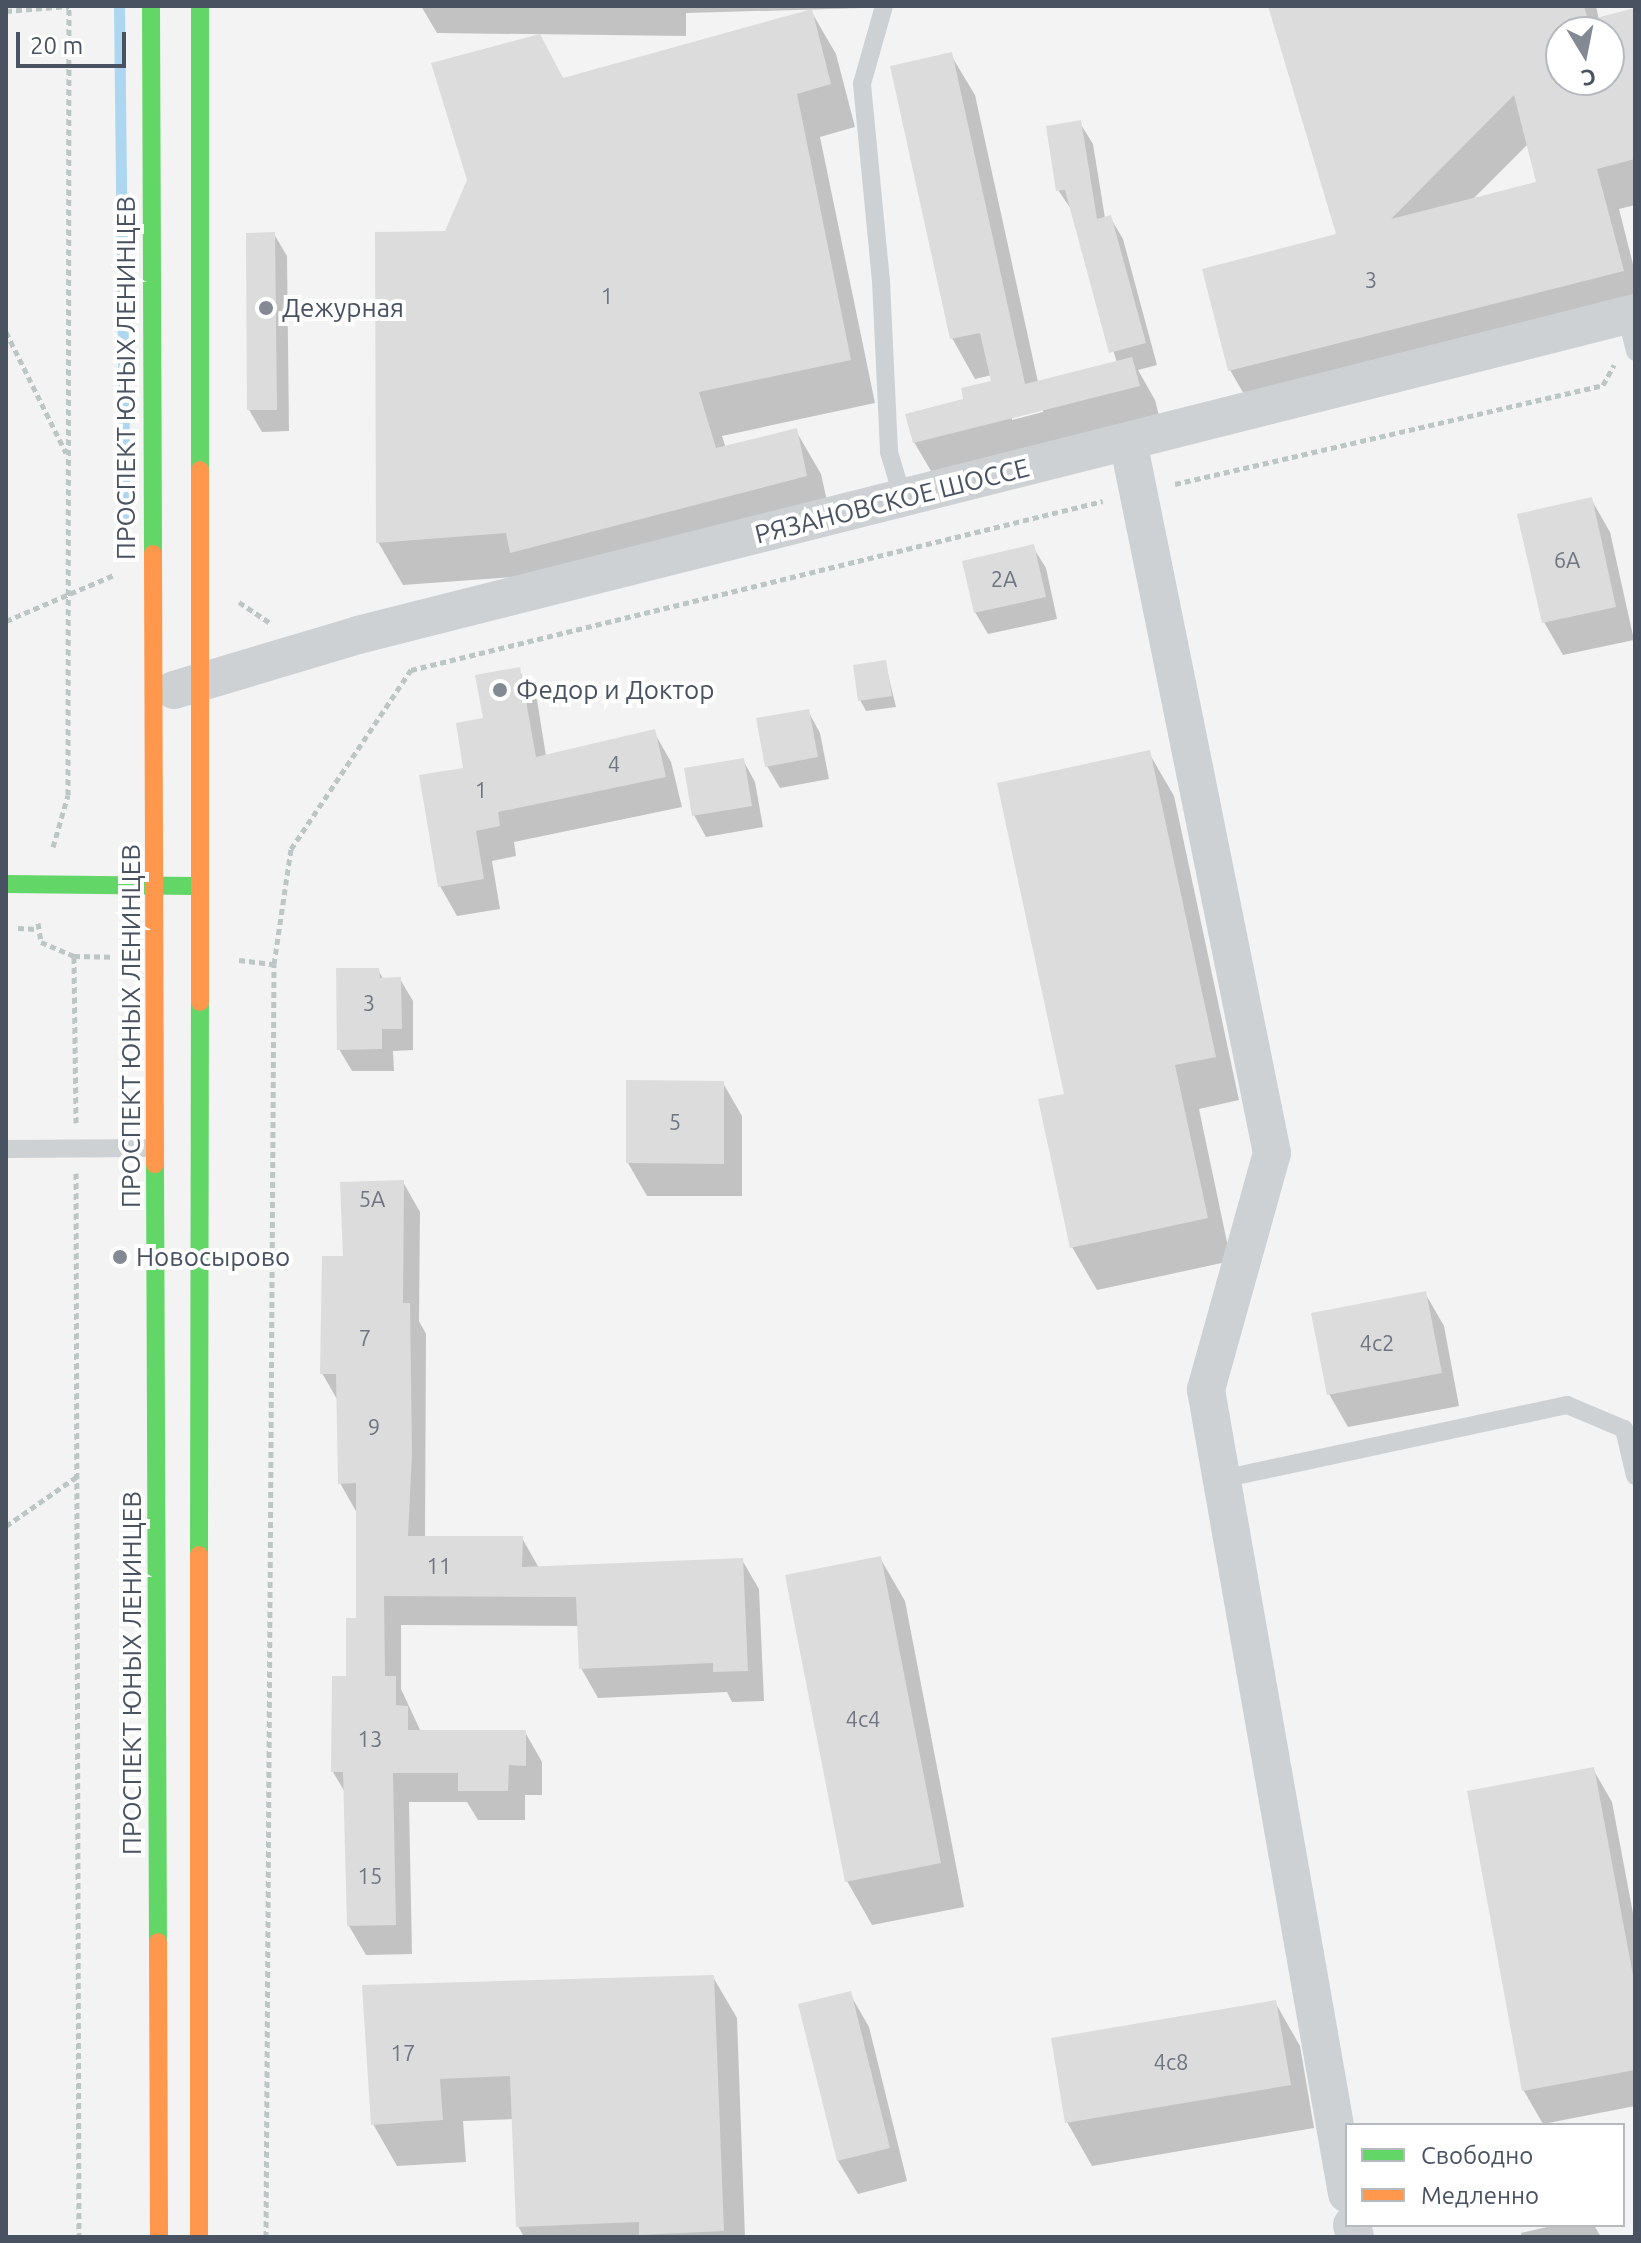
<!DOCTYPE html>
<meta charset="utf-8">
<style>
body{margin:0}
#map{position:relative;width:1641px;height:2243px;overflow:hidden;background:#f3f3f3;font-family:Ubuntu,sans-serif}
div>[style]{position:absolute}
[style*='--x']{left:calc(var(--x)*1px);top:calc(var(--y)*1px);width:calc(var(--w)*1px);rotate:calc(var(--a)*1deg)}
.shadow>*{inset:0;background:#0003}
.stream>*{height:11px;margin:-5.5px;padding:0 5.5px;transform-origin:5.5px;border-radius:5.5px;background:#add6f0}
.building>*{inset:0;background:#dcdcdd}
.path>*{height:5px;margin-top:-2.5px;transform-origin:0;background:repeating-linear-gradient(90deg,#bcc7c5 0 6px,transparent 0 10px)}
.lane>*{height:18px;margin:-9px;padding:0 9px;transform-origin:9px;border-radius:9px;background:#ced1d4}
.street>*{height:38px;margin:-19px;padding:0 19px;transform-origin:19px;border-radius:19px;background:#ced1d4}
.fast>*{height:18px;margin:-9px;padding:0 9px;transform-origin:9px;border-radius:9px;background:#63d668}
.slow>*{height:18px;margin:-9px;padding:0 9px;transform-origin:9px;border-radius:9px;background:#ff974d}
.dots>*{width:22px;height:22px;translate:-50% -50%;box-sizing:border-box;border:4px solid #fff;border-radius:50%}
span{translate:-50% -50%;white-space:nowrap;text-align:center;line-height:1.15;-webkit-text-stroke:8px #fff;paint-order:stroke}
.number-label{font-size:22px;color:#6e7580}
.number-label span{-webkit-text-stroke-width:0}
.poi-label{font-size:26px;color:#495260}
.left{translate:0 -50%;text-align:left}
.street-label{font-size:26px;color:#495260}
.frame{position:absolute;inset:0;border:8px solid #495260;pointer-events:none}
.legend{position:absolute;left:1345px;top:2123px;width:280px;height:104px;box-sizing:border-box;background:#fff;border:2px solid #b6babf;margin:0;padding:10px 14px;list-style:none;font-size:24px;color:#495260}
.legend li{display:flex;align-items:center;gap:16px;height:40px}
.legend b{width:40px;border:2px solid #b6babf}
.north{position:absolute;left:1545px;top:16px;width:80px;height:80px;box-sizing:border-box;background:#fff;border:2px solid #b6babf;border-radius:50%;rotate:170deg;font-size:22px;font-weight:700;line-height:32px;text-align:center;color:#495260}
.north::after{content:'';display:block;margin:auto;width:28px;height:36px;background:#848a93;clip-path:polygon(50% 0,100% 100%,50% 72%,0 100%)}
.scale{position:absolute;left:16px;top:32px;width:110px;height:36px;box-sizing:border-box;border:4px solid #495260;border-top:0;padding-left:10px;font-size:24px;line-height:28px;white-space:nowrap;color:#495260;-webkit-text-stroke:6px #fff;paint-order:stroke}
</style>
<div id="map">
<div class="shadow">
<div style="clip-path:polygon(421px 6px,865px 6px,865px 8px,686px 13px,686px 36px,437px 33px)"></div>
<div style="clip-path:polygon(evenodd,1270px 6px,1596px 6px,1599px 20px,1635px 10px,1635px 205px,1619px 209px,1635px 272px,1635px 314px,1253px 410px,1230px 370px,1338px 235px,1270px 6px,1561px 32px,1609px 32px,1609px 80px,1561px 80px,1561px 32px,1270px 6px,1528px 144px,1539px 183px,1472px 200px,1528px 144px)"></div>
<div style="clip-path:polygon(811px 11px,836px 54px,855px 127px,820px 137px,875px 403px,722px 436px,726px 448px,796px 431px,821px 474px,831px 519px,526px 576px,403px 585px,378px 542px,447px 233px,539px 37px,564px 80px)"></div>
<div style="clip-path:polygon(evenodd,951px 55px,975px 95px,1038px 382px,1117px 363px,1073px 212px,1058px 190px,1080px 123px,1093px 144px,1105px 218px,1110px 217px,1123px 239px,1157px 365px,1138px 370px,1155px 400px,1162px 427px,938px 483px,914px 442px,993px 382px,992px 375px,975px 379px,952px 338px,951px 55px,1043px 408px,1043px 412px,1012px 420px,1012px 416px,1043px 408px)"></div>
<div style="clip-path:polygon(274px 234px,287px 256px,289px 431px,262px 432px,249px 410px)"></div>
<div style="clip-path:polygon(1591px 499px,1610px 532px,1634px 640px,1563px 655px,1544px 622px)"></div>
<div style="clip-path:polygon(1033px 547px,1046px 568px,1057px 619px,988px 634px,975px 612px)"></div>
<div style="clip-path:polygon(885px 662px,896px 707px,866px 711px,860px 700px)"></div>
<div style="clip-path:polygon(519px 670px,537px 700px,546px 756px,654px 732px,671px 762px,682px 807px,514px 842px,516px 856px,492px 861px,500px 909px,457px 916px,440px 886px,466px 769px,485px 720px)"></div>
<div style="clip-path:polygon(808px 711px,820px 733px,829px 779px,780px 788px,767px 766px)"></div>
<div style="clip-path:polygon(1149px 753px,1174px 796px,1239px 1100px,1199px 1109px,1231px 1261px,1097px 1290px,1072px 1247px,1066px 1095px)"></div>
<div style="clip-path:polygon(743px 760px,755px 782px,763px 827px,706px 837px,694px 815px)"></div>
<div style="clip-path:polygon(378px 970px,384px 980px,400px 979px,413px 1001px,413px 1050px,393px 1051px,394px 1071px,352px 1071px,339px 1049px)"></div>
<div style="clip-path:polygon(723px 1083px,742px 1116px,742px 1196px,647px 1196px,628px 1163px)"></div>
<div style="clip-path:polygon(403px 1182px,420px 1212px,419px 1321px,426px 1334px,425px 1538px,522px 1538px,539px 1568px,742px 1560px,759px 1589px,764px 1701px,732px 1702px,727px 1692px,598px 1698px,581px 1668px,579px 1626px,401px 1625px,401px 1689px,421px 1732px,525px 1732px,542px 1762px,542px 1795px,525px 1795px,525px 1820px,478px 1820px,467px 1802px,409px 1802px,412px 1954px,366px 1955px,349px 1926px,346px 1794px,333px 1772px,357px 1620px,357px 1513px,340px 1483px,338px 1401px,322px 1373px,345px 1258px)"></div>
<div style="clip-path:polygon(1425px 1293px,1444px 1326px,1459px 1406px,1348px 1427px,1329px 1394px)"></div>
<div style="clip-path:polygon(880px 1558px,905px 1601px,964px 1907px,872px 1925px,847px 1881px)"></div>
<div style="clip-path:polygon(1593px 1769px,1612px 1802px,1635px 1924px,1635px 2106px,1543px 2124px,1524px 2091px)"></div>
<div style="clip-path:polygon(713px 1977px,737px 2018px,745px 2237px,524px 2237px,518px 2226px,514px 2119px,463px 2121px,466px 2162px,397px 2166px,373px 2124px,364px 1987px)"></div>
<div style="clip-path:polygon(850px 1994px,869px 2027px,907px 2181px,858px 2194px,838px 2161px,800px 2006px)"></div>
<div style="clip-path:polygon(1275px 2002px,1300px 2046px,1314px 2128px,1092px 2166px,1067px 2122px)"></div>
<div style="clip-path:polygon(1556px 2225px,1594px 2225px,1601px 2237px,1522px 2237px,1521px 2233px)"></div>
</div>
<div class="stream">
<div style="--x:119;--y:6;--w:527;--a:89.35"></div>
</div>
<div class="building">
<div style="clip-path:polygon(evenodd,1268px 6px,1584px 6px,1588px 20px,1635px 8px,1635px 159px,1597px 169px,1624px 271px,1228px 371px,1202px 269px,1336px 234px,1268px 6px,1561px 32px,1609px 32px,1609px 80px,1561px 80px,1561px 32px,1268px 6px,1514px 95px,1536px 182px,1391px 219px,1514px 95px)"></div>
<div style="clip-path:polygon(812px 9px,831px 84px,797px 94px,851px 360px,699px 392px,716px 448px,797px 428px,807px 476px,510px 553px,506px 533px,376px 543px,375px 232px,445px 231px,467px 180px,431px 63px,540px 34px,563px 78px)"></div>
<div style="clip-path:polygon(952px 52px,1025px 384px,1132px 357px,1140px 386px,913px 443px,905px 414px,963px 399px,961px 388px,991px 381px,980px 333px,950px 339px,890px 66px)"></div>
<div style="clip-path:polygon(1081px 120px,1097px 219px,1111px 215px,1146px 343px,1109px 353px,1065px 190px,1056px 191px,1046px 126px)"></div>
<div style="clip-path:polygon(275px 232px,277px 410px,247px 410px,246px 233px)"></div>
<div style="clip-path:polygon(1592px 497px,1616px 607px,1542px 623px,1517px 514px)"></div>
<div style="clip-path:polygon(1034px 544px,1046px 597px,974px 613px,962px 561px)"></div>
<div style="clip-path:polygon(886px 660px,892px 696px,858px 701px,853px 665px)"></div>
<div style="clip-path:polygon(520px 667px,536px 757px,655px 729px,666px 777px,498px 812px,500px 826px,476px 831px,484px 879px,438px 887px,419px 775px,463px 768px,456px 723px,483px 718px,475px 675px)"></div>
<div style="clip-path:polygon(809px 709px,818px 757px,765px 767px,756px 718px)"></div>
<div style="clip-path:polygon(1150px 750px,1216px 1057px,1175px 1065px,1208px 1218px,1070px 1248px,1038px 1099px,1064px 1094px,997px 783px)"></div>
<div style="clip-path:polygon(744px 758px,752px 806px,692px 816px,684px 768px)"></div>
<div style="clip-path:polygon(336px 968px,379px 968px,380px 978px,401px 977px,402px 1029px,382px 1029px,382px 1049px,337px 1050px)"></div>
<div style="clip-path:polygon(626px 1080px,724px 1081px,724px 1164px,626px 1163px)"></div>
<div style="clip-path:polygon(404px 1180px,403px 1303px,410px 1303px,412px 1453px,408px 1536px,523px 1536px,522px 1567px,743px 1558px,748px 1671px,713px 1672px,713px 1663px,579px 1669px,576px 1597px,384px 1596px,385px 1676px,396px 1676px,396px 1705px,408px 1706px,408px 1730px,526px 1730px,526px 1766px,509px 1765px,508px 1791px,458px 1791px,458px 1773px,393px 1773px,396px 1925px,347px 1926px,343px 1772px,331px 1772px,332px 1676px,346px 1676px,346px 1618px,356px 1618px,356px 1483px,338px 1484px,336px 1374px,320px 1374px,322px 1256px,343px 1256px,340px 1182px)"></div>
<div style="clip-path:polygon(1426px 1291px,1442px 1373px,1327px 1395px,1311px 1313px)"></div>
<div style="clip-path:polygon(881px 1556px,941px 1863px,845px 1882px,785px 1575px)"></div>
<div style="clip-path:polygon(1594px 1767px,1635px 1986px,1635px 2070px,1522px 2091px,1467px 1791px)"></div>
<div style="clip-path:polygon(714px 1975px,724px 2231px,639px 2235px,639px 2222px,516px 2227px,510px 2076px,440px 2079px,443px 2120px,371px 2125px,362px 1985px)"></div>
<div style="clip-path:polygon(851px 1991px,890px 2148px,837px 2161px,798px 2004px)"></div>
<div style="clip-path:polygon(1276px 2000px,1291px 2085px,1065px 2123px,1051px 2038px)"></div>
</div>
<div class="path">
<div style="--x:6;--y:11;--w:63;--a:-4.5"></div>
<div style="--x:6;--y:332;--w:135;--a:63.6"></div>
<div style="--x:1175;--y:484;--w:439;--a:-13"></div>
<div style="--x:1603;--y:385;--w:23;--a:-61"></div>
<div style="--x:239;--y:602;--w:37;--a:34"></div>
<div style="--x:6;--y:621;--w:117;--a:-23.1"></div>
<div style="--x:53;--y:847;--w:54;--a:-73.9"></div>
<div style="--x:68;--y:795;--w:789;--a:-89.93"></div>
<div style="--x:38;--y:923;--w:19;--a:81"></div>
<div style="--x:41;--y:942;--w:36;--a:23"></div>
<div style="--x:18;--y:928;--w:19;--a:3"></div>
<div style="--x:239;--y:960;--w:35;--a:7"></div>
<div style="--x:76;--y:1123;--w:167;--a:-90.7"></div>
<div style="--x:74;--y:956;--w:39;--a:1"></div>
<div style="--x:76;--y:1173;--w:1064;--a:89.84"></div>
<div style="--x:6;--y:1526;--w:89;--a:-34.9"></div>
<div style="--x:266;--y:2237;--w:1273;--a:-89.64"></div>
<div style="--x:274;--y:964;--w:116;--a:-81.6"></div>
<div style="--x:291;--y:849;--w:216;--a:-56.2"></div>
<div style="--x:411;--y:670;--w:712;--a:-13.72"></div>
</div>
<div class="lane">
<div style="--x:884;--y:6;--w:81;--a:105.8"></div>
<div style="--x:862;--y:84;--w:198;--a:84.5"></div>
<div style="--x:881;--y:281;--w:171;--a:87.3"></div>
<div style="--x:889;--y:452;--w:49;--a:73.4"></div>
<div style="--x:1626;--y:315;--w:38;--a:76"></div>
<div style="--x:6;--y:1149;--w:149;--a:-0.4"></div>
<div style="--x:1222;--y:1479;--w:353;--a:-12.1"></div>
<div style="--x:1567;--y:1405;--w:62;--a:22.8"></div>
<div style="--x:1624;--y:1429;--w:48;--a:76.8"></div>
</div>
<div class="street">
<div style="--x:1128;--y:441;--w:726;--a:78.57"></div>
<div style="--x:1272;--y:1153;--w:246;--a:105.6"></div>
<div style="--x:1206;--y:1390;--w:816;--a:80.05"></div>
<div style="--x:174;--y:690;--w:192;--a:-16.6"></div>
<div style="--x:358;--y:635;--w:1317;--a:-14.15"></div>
<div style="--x:1352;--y:2225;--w:12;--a:76"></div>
</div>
<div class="fast">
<div style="--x:151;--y:6;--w:548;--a:89.79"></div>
<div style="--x:200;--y:470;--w:464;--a:-90"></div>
<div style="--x:6;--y:884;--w:187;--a:0.6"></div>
<div style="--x:155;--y:1164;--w:778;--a:89.78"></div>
<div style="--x:199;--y:1555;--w:553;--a:-89.9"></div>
</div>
<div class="slow">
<div style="--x:153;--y:554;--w:610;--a:89.81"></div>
<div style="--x:200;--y:1002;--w:532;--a:-90"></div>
<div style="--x:158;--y:1942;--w:295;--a:89.8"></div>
<div style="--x:199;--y:2237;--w:682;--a:-90"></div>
</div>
<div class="dots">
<div style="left:266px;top:308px;background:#848a93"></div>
<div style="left:500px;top:690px;background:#848a93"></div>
<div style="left:120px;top:1257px;background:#848a93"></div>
</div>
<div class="number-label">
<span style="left:1371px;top:280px">3</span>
<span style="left:607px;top:296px">1</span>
<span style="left:1567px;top:560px">6А</span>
<span style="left:1004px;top:579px">2А</span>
<span style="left:614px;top:764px">4</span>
<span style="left:481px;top:790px">1</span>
<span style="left:369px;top:1003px">3</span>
<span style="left:675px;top:1122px">5</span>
<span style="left:372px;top:1199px">5А</span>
<span style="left:365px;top:1338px">7</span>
<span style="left:1377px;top:1343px">4с2</span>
<span style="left:374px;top:1427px">9</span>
<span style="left:439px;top:1566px">11</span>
<span style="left:863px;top:1719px">4с4</span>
<span style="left:370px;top:1739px">13</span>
<span style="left:370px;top:1876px">15</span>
<span style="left:403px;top:2053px">17</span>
<span style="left:1171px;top:2062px">4с8</span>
</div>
<div class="poi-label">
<span class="left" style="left:282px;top:308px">Дежурная</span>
<span class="left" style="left:516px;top:690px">Федор и Доктор</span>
<span class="left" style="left:136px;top:1257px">Новосырово</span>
</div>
<div class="street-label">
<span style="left:126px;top:378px;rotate:-90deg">ПРОСПЕКТ ЮНЫХ ЛЕНИНЦЕВ</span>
<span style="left:892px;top:501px;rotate:-14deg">РЯЗАНОВСКОЕ ШОССЕ</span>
<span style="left:131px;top:1026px;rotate:-90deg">ПРОСПЕКТ ЮНЫХ ЛЕНИНЦЕВ</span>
<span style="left:132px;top:1673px;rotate:-90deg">ПРОСПЕКТ ЮНЫХ ЛЕНИНЦЕВ</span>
</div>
<div class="frame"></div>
<ul class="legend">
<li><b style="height:10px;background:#63d668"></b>Свободно</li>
<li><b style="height:10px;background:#ff974d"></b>Медленно</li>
</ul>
<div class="north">С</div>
<div class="scale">20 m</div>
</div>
